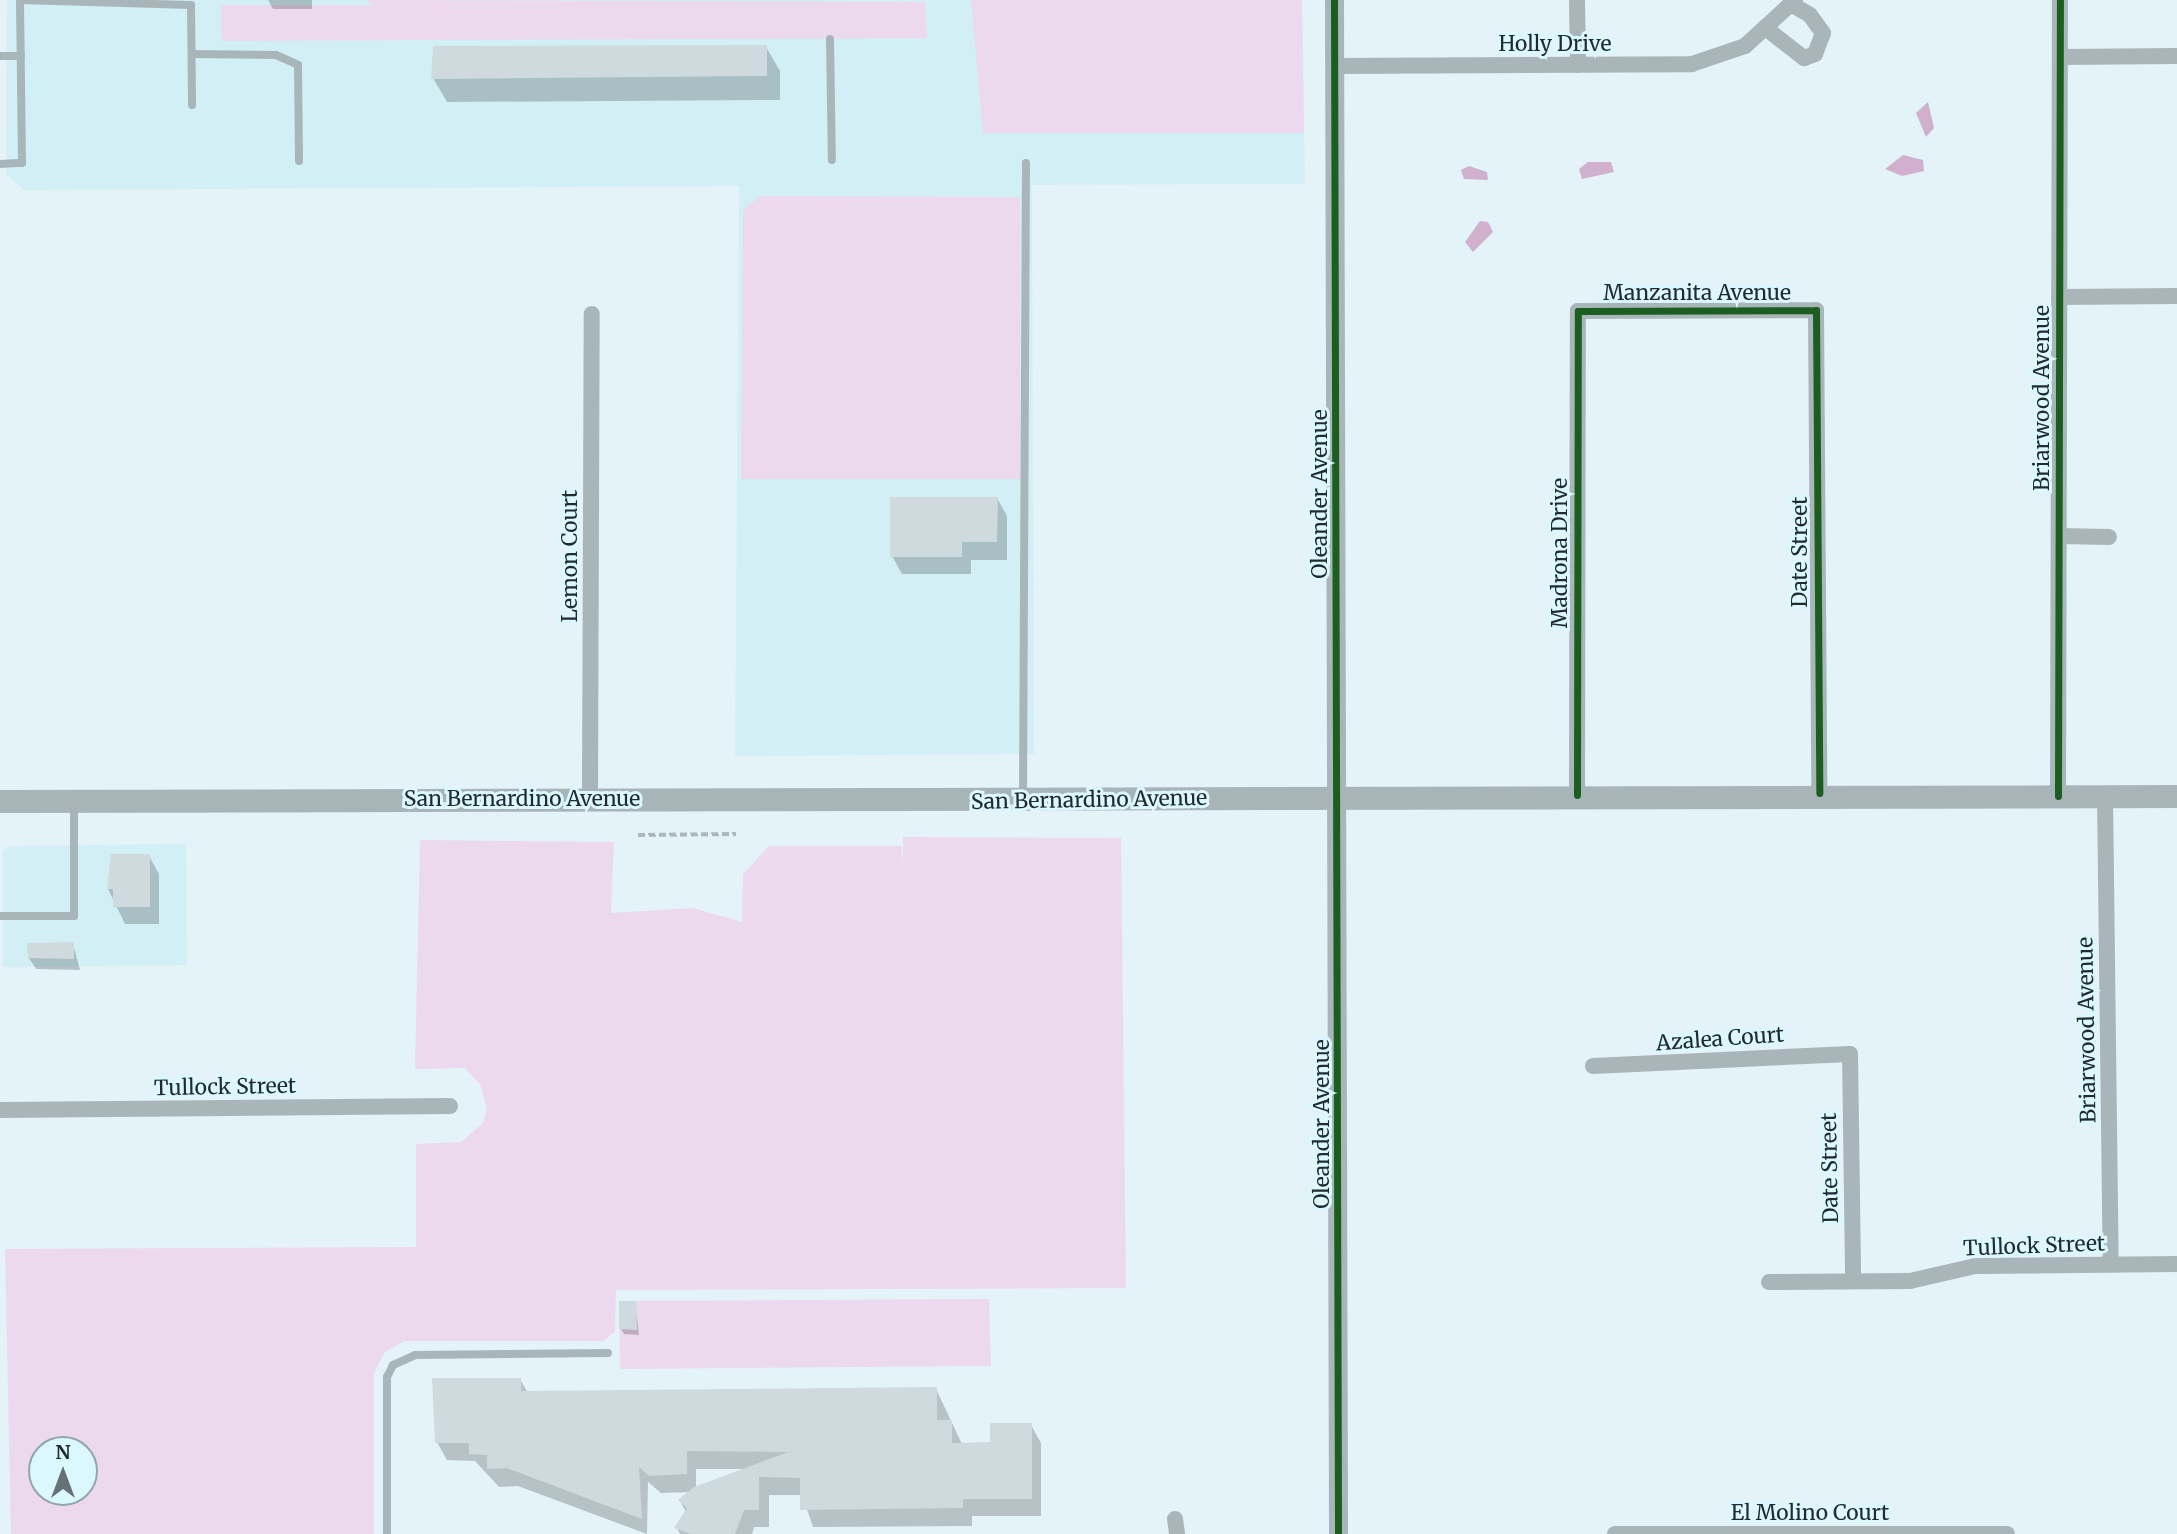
<!DOCTYPE html>
<style>
body{margin:0}
#map{position:relative;width:2177px;height:1534px;overflow:hidden;background:#e4f3f7;font-family:Merriweather,serif}
div>[style]{position:absolute}
[style*='--x']{left:calc(var(--x)*1px);top:calc(var(--y)*1px);width:calc(var(--w)*1px);rotate:calc(var(--a)*1deg)}
.built>*{inset:0;background:#d3eff6}
.green>*{inset:0;background:#ecd9ed}
.water>*{inset:0;background:#d0b0cd}
.shadow>*{inset:0;background:#0003}
.building>*{inset:0;background:#cedadd}
.path>*{height:3.5px;margin-top:-1.75px;transform-origin:0;background:repeating-linear-gradient(90deg,#acb7bb 0 7px,transparent 0 10.5px)}
.service>*{height:8px;margin:-4px;padding:0 4px;transform-origin:4px;border-radius:4px;background:#a9b6b9}
.minor>*{height:16px;margin:-8px;padding:0 8px;transform-origin:8px;border-radius:8px;background:#a9b6b9}
.tertiary>*{height:19px;margin:-9.5px;padding:0 9.5px;transform-origin:9.5px;border-radius:9.5px;background:#a9b6b9}
.secondary>*{height:23px;margin:-11.5px;padding:0 11.5px;transform-origin:11.5px;border-radius:11.5px;background:#a7b5b8}
.cycleway>*{height:7px;margin:-3.5px;padding:0 3.5px;transform-origin:3.5px;border-radius:3.5px;background:#1b5e20}
span{translate:-50% -50%;white-space:nowrap;text-align:center;line-height:1.15;-webkit-text-stroke:6px #dcf8ff;paint-order:stroke}
.street-label{font-size:21px;color:#202b2d}
.north{position:absolute;left:28px;top:1436px;width:70px;height:70px;box-sizing:border-box;background:#dcf8ff;border:2px solid #91a6ab;border-radius:50%;rotate:0deg;font-size:19px;font-weight:700;line-height:28px;text-align:center;color:#202b2d}
.north::after{content:'';display:block;margin:auto;width:24px;height:32px;background:#657174;clip-path:polygon(50% 0,100% 100%,50% 72%,0 100%)}
</style>
<div id="map">
<div class="built">
<div style="clip-path:polygon(7px 0,1302px 0,1305px 184px,1032px 185px,1034px 754px,735px 756px,739px 186px,24px 190px,6px 174px)"></div>
<div style="clip-path:polygon(186px 844px,187px 965px,3px 967px,3px 851px,10px 846px)"></div>
</div>
<div class="green">
<div style="clip-path:polygon(366px 0,925px 2px,927px 38px,222px 41px,221px 5px,372px 5px)"></div>
<div style="clip-path:polygon(971px 0,1302px 0,1304px 133px,983px 133px)"></div>
<div style="clip-path:polygon(760px 196px,1020px 197px,1020px 479px,741px 479px,743px 210px)"></div>
<div style="clip-path:polygon(evenodd,903px 837px,1121px 838px,1126px 1288px,616px 1290px,615px 1331px,604px 1341px,404px 1341px,385px 1352px,374px 1373px,374px 1534px,11px 1534px,5px 1249px,416px 1247px,416px 1144px,461px 1142px,483px 1123px,487px 1109px,480px 1084px,465px 1068px,415px 1069px,420px 840px,614px 842px,611px 913px,693px 908px,742px 922px,743px 874px,769px 846px,901px 846px,903px 863px,903px 837px,42px 1450px,84px 1450px,84px 1492px,42px 1492px,42px 1450px)"></div>
<div style="clip-path:polygon(989px 1299px,991px 1366px,620px 1369px,619px 1301px)"></div>
</div>
<div class="water">
<div style="clip-path:polygon(1928px 102px,1934px 128px,1926px 137px,1916px 113px)"></div>
<div style="clip-path:polygon(1903px 155px,1923px 160px,1924px 171px,1902px 176px,1885px 169px)"></div>
<div style="clip-path:polygon(1588px 162px,1611px 162px,1614px 172px,1582px 179px,1579px 169px)"></div>
<div style="clip-path:polygon(1469px 166px,1487px 172px,1488px 180px,1464px 179px,1461px 170px)"></div>
<div style="clip-path:polygon(1480px 221px,1488px 222px,1493px 232px,1473px 252px,1465px 242px)"></div>
</div>
<div class="shadow">
<div style="clip-path:polygon(268px 0,312px 0,312px 9px,273px 9px)"></div>
<div style="clip-path:polygon(766px 47px,780px 71px,780px 100px,447px 102px,433px 78px)"></div>
<div style="clip-path:polygon(997px 498px,1007px 516px,1007px 560px,971px 560px,971px 574px,902px 574px,892px 556px)"></div>
<div style="clip-path:polygon(149px 856px,159px 874px,159px 924px,125px 924px,108px 889px)"></div>
<div style="clip-path:polygon(73px 944px,80px 970px,36px 969px,29px 958px)"></div>
<div style="clip-path:polygon(635px 1302px,639px 1335px,624px 1334px,621px 1329px)"></div>
<div style="clip-path:polygon(evenodd,520px 1379px,528px 1393px,936px 1389px,962px 1444px,991px 1444px,1031px 1425px,1041px 1443px,1041px 1516px,972px 1516px,972px 1526px,813px 1527px,802px 1495px,769px 1495px,769px 1527px,754px 1527px,752px 1534px,680px 1534px,677px 1528px,686px 1512px,680px 1501px,691px 1492px,661px 1493px,648px 1482px,647px 1534px,518px 1486px,499px 1487px,475px 1461px,447px 1460px,437px 1442px,520px 1379px,696px 1469px,746px 1469px,696px 1488px,696px 1469px)"></div>
</div>
<div class="building">
<div style="clip-path:polygon(767px 45px,767px 76px,431px 79px,433px 46px)"></div>
<div style="clip-path:polygon(890px 497px,998px 497px,997px 542px,962px 542px,962px 557px,890px 557px)"></div>
<div style="clip-path:polygon(111px 854px,150px 854px,150px 907px,113px 907px,113px 889px,107px 889px)"></div>
<div style="clip-path:polygon(74px 942px,74px 959px,28px 958px,27px 943px)"></div>
<div style="clip-path:polygon(619px 1301px,636px 1301px,637px 1330px,619px 1329px)"></div>
<div style="clip-path:polygon(432px 1378px,521px 1378px,521px 1391px,937px 1387px,937px 1420px,952px 1420px,952px 1443px,990px 1442px,990px 1423px,1032px 1423px,1032px 1499px,963px 1499px,963px 1508px,800px 1510px,800px 1478px,759px 1477px,759px 1510px,744px 1510px,735px 1534px,691px 1534px,674px 1528px,687px 1508px,678px 1500px,694px 1487px,788px 1452px,687px 1451px,687px 1474px,649px 1476px,639px 1467px,642px 1519px,507px 1468px,487px 1469px,487px 1455px,469px 1454px,469px 1443px,435px 1443px)"></div>
</div>
<div class="path">
<div style="--x:638;--y:835;--w:98;--a:-0.6"></div>
</div>
<div class="service">
<div style="--x:830;--y:39;--w:121;--a:89.1"></div>
<div style="--x:192;--y:54;--w:84;--a:0.7"></div>
<div style="--x:276;--y:55;--w:24;--a:24"></div>
<div style="--x:298;--y:65;--w:96;--a:89.4"></div>
<div style="--x:0;--y:56;--w:21;--a:0"></div>
<div style="--x:0;--y:164;--w:22;--a:-3"></div>
<div style="--x:22;--y:163;--w:163;--a:-90.7"></div>
<div style="--x:20;--y:0;--w:171;--a:1.7"></div>
<div style="--x:191;--y:5;--w:100;--a:89.4"></div>
<div style="--x:1023;--y:797;--w:634;--a:-89.73"></div>
<div style="--x:0;--y:916;--w:74;--a:0"></div>
<div style="--x:74;--y:916;--w:112;--a:-90"></div>
<div style="--x:387;--y:1534;--w:157;--a:-90"></div>
<div style="--x:387;--y:1377;--w:13;--a:-63"></div>
<div style="--x:393;--y:1365;--w:24;--a:-24"></div>
<div style="--x:415;--y:1355;--w:193;--a:-0.6"></div>
</div>
<div class="minor">
<div style="--x:1577;--y:0;--w:65;--a:89.1"></div>
<div style="--x:1768;--y:30;--w:46;--a:37.9"></div>
<div style="--x:1804;--y:58;--w:12;--a:-20"></div>
<div style="--x:1815;--y:54;--w:22;--a:-69"></div>
<div style="--x:1823;--y:33;--w:22;--a:-126"></div>
<div style="--x:1810;--y:15;--w:20;--a:-150"></div>
<div style="--x:2060;--y:57;--w:117;--a:-0.5"></div>
<div style="--x:1334;--y:66;--w:358;--a:-0.3"></div>
<div style="--x:1692;--y:64;--w:56;--a:-18.8"></div>
<div style="--x:1745;--y:46;--w:68;--a:-42.6"></div>
<div style="--x:2059;--y:297;--w:118;--a:-0.5"></div>
<div style="--x:2060;--y:536;--w:49;--a:1.2"></div>
<div style="--x:1577;--y:795;--w:484;--a:-89.9"></div>
<div style="--x:1578;--y:311;--w:238;--a:-0.2"></div>
<div style="--x:1816;--y:310;--w:483;--a:89.6"></div>
<div style="--x:2058;--y:796;--w:796;--a:-89.86"></div>
<div style="--x:2105;--y:796;--w:468;--a:89.3"></div>
<div style="--x:590;--y:799;--w:485;--a:-89.8"></div>
<div style="--x:1593;--y:1066;--w:257;--a:-2.7"></div>
<div style="--x:1850;--y:1054;--w:227;--a:89.2"></div>
<div style="--x:0;--y:1110;--w:450;--a:-0.5"></div>
<div style="--x:1769;--y:1282;--w:141;--a:-0.4"></div>
<div style="--x:1910;--y:1281;--w:67;--a:-13"></div>
<div style="--x:1975;--y:1266;--w:202;--a:-0.6"></div>
<div style="--x:1175;--y:1519;--w:15;--a:82"></div>
<div style="--x:1615;--y:1534;--w:392;--a:0"></div>
</div>
<div class="tertiary">
<div style="--x:1334;--y:0;--w:1534;--a:89.85"></div>
</div>
<div class="secondary">
<div style="--x:0;--y:801;--w:2177;--a:-0.13"></div>
</div>
<div class="cycleway">
<div style="--x:1334;--y:0;--w:1534;--a:89.85"></div>
<div style="--x:1577;--y:795;--w:484;--a:-89.9"></div>
<div style="--x:1578;--y:311;--w:238;--a:-0.2"></div>
<div style="--x:1816;--y:310;--w:483;--a:89.6"></div>
<div style="--x:2058;--y:796;--w:796;--a:-89.86"></div>
</div>
<div class="street-label">
<span style="left:1555px;top:44px">Holly Drive</span>
<span style="left:1697px;top:293px">Manzanita Avenue</span>
<span style="left:2042px;top:398px;rotate:-90deg">Briarwood Avenue</span>
<span style="left:1320px;top:494px;rotate:-90deg">Oleander Avenue</span>
<span style="left:1800px;top:552px;rotate:-90deg">Date Street</span>
<span style="left:1560px;top:553px;rotate:-90deg">Madrona Drive</span>
<span style="left:570px;top:556px;rotate:-90deg">Lemon Court</span>
<span style="left:522px;top:799px">San Bernardino Avenue</span>
<span style="left:1089px;top:800px;rotate:-1deg">San Bernardino Avenue</span>
<span style="left:2087px;top:1030px;rotate:-91deg">Briarwood Avenue</span>
<span style="left:1720px;top:1039px;rotate:-4deg">Azalea Court</span>
<span style="left:225px;top:1087px;rotate:-1deg">Tullock Street</span>
<span style="left:1322px;top:1124px;rotate:-90deg">Oleander Avenue</span>
<span style="left:1830px;top:1168px;rotate:-91deg">Date Street</span>
<span style="left:2034px;top:1246px;rotate:-2deg">Tullock Street</span>
<span style="left:1810px;top:1513px">El Molino Court</span>
</div>
<div class="north">N</div>
</div>
